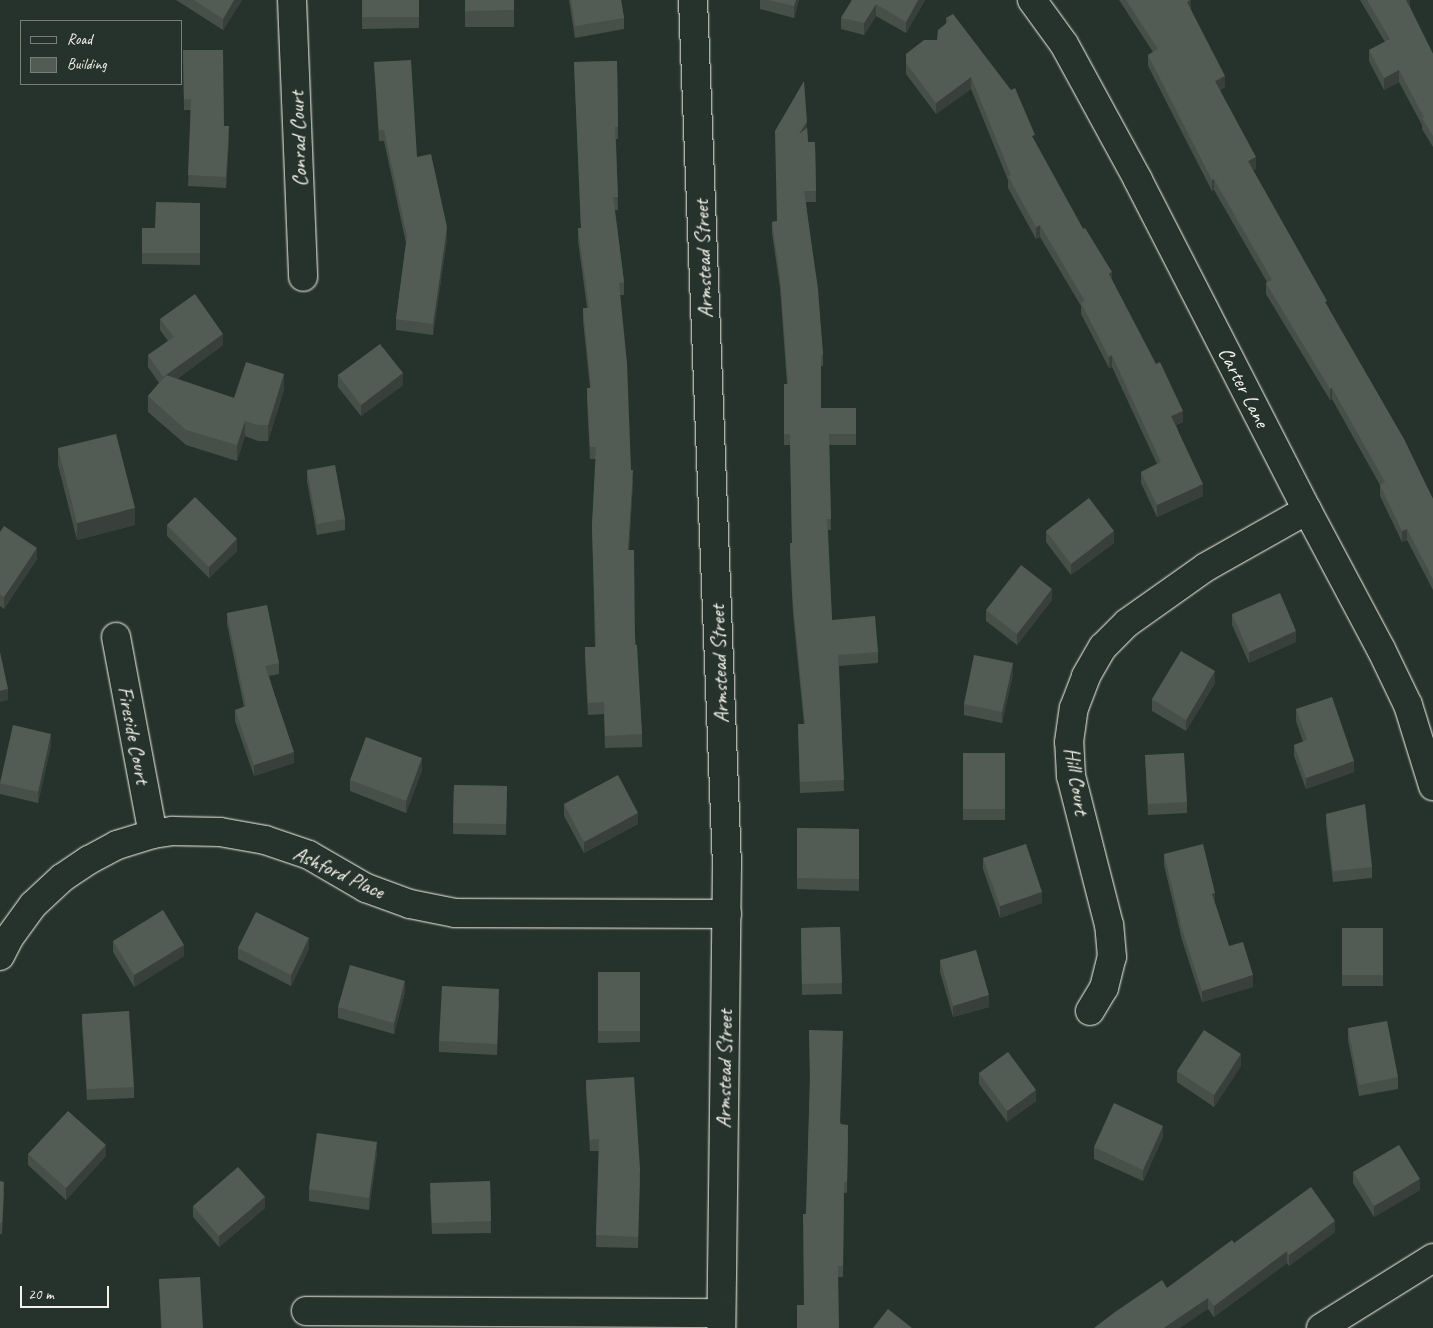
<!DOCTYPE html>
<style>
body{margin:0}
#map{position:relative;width:1433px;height:1328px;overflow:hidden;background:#26332d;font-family:Caveat,sans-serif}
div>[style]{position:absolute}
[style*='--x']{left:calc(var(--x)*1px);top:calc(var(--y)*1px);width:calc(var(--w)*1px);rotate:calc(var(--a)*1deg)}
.roads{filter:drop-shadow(0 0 1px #f4f1e8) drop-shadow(0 0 1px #f4f1e8)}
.minor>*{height:28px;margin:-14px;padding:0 14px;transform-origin:14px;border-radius:14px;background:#26332d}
.wall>*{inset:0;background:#474f49}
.shaded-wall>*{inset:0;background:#39403c}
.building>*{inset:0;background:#525c55}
span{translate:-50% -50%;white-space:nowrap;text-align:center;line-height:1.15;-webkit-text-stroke:4px #26332d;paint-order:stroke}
.street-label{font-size:21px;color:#f4f1e8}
.legend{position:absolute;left:20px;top:20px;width:162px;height:65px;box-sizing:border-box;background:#26332d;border:1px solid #787f78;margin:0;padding:6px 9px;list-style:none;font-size:15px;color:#f4f1e8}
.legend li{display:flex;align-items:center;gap:10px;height:25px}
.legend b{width:25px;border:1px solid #787f78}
.scale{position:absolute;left:20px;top:1286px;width:89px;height:22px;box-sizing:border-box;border:2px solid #f4f1e8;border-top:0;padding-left:6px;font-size:15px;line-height:18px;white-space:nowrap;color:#f4f1e8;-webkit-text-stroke:4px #26332d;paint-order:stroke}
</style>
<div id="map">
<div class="roads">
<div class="minor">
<div style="--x:292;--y:0;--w:277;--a:87.7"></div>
<div style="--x:693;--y:0;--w:866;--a:87.75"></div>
<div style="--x:727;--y:865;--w:463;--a:90.7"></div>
<div style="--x:1032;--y:0;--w:54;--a:54"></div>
<div style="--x:1064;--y:44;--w:155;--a:61.4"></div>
<div style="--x:1138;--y:180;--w:371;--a:62.9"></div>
<div style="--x:1307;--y:510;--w:157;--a:62"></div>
<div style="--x:1381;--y:649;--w:62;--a:64.3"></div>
<div style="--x:1408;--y:705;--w:85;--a:72.8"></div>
<div style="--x:116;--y:637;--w:200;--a:79.4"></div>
<div style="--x:0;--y:956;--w:20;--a:-63"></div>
<div style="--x:9;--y:938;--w:41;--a:-54"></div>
<div style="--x:33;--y:905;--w:40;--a:-43"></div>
<div style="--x:62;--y:878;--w:32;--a:-34"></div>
<div style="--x:89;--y:860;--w:32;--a:-28"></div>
<div style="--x:117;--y:845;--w:38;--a:-17"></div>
<div style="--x:153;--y:834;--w:20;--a:-9"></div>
<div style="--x:173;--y:831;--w:47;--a:1.2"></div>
<div style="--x:220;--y:832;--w:46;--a:10.1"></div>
<div style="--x:265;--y:840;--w:46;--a:18.8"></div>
<div style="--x:309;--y:855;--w:66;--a:30.1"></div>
<div style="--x:366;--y:888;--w:47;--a:20"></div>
<div style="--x:410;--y:904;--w:46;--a:11.3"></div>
<div style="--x:455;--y:913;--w:272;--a:0.2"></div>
<div style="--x:1090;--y:1011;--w:27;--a:-59"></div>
<div style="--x:1104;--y:988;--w:32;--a:-76"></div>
<div style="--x:1112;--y:957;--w:32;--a:-95"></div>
<div style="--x:1109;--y:925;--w:154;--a:-104.3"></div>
<div style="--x:1071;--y:776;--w:34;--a:-93"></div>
<div style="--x:1069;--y:742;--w:34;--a:-82"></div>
<div style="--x:1074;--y:708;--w:34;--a:-69"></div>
<div style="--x:1086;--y:676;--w:34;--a:-60"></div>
<div style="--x:1103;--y:647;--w:34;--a:-45"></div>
<div style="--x:1127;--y:623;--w:97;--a:-35.3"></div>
<div style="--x:1206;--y:567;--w:116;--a:-29.4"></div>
<div style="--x:306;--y:1311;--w:415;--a:0.3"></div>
<div style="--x:1321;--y:1328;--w:132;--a:-32"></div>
</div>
</div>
<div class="wall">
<div style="clip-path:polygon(176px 0,242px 0,223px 30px)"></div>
<div style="clip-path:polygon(362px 0,419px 0,419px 28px,362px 29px)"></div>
<div style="clip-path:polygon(465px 0,514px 0,514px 27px,465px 27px)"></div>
<div style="clip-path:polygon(569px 0,621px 0,624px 18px,624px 29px,575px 38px)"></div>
<div style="clip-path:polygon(760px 0,799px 0,794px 18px,760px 9px)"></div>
<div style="clip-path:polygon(852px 0,925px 0,906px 33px,876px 16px,864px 35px,841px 29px,841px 18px)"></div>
<div style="clip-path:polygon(1119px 0,1191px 0,1191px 10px,1225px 87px,1220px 90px,1256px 169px,1253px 170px,1433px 499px,1433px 590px,1407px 540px,1402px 542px,1380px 496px,1380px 485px,1332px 399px,1330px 400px,1266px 294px,1266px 283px,1267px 282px,1214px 190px,1212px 191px,1148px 66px,1148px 55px,1153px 52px)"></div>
<div style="clip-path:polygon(1360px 0,1410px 0,1410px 7px,1433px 54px,1433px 147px,1422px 129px,1422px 125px,1399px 82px,1384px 90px,1369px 61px,1369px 50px,1385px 42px)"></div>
<div style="clip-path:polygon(946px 18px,1035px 142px,1112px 281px,1183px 422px,1176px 425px,1203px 496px,1157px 517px,1141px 483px,1141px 472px,1157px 464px,1112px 367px,1109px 368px,1081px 314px,1081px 306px,1040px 237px,1036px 239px,1008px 188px,1008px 180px,971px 89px,936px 114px,906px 74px,906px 54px,937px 40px,946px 23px)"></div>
<div style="clip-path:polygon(183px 50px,224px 126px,229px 137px,226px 188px,188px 186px,191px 110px,184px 110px)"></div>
<div style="clip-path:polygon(617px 61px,618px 139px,616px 139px,618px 210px,615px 210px,624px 282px,624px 295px,620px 295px,631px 470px,633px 482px,629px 550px,642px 734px,642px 747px,605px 748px,604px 714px,588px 715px,585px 660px,585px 647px,595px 647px,592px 526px,596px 459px,590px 459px,587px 400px,587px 388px,590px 388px,583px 321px,583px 308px,587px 308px,578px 241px,578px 228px,581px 228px,574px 62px)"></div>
<div style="clip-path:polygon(374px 62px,417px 157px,447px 239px,433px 335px,396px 330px,396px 319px,406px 243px,384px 141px,379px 141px)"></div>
<div style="clip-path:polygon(807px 128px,808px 142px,815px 142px,816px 202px,806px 202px,823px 354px,823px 366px,821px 366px,821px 408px,856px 408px,856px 445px,829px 445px,831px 530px,828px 530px,832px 620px,878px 652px,878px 663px,839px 666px,844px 791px,800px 793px,798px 724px,804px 724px,793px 614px,790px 555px,790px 543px,792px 543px,790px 445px,784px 445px,784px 384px,787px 384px,780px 288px,772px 233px,772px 222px,777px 221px)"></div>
<div style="clip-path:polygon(200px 203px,200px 265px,142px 264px,142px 228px,155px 228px)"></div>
<div style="clip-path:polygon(160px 319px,223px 345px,177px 379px,234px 398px,284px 390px,268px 441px,258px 441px,245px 436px,237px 461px,186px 445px,148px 412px,148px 396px,159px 383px,148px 367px,148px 355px,168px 341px,160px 330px)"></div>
<div style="clip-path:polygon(338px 375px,403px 385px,361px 416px,338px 387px)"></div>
<div style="clip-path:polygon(58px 448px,135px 525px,77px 540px,58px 465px)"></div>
<div style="clip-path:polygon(307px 470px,345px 519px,345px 530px,317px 535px,307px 481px)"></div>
<div style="clip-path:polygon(167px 525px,237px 551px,209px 578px,167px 536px)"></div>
<div style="clip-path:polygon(1046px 531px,1114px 543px,1071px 575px,1046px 542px)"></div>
<div style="clip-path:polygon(0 532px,37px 559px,4px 609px,0 606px)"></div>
<div style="clip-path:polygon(1052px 600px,1017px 645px,986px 621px,986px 610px)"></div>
<div style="clip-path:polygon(227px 613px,279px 663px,279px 674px,269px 676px,294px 763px,254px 776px,235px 721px,235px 710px,244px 707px,227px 624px)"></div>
<div style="clip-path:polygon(1232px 614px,1296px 642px,1249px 663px,1232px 625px)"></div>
<div style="clip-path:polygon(1013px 674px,1002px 723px,964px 715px,964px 704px)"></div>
<div style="clip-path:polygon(1215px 683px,1186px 731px,1152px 711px,1152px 699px)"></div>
<div style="clip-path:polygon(1296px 709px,1354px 772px,1306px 789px,1294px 756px,1294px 745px,1303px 742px,1296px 721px)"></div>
<div style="clip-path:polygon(51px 745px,38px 803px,0 794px,0 783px)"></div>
<div style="clip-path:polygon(963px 753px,1005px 753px,1005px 820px,963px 820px)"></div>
<div style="clip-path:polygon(1145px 755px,1187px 802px,1187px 813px,1148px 815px)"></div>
<div style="clip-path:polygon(422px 770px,406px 813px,350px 791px,350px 780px)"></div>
<div style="clip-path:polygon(454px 785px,507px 786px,506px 835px,453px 834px)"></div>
<div style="clip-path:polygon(564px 804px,638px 824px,584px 853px,564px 816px)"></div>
<div style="clip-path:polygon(1326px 814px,1372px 867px,1372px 878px,1333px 882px,1326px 825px)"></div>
<div style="clip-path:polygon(797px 828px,859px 829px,859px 891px,797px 889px)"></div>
<div style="clip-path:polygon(1164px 854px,1215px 903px,1229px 946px,1253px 987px,1202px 1002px,1182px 940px,1164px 865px)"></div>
<div style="clip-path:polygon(983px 858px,1042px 903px,1000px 918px,983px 869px)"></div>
<div style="clip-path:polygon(840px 927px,842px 994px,802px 995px,801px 928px)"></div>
<div style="clip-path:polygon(1342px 928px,1383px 928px,1383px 986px,1342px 986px)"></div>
<div style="clip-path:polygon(113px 941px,184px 956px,134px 987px,113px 952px)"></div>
<div style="clip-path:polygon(238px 948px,309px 949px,291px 986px,238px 959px)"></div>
<div style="clip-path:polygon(940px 960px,989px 1007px,953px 1017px,940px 972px)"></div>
<div style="clip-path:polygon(598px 972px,640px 972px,640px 1042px,598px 1043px)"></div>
<div style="clip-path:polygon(405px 992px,394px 1034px,338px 1018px,338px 1007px)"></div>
<div style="clip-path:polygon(499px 1000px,497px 1055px,439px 1052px,439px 1041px)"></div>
<div style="clip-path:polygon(82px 1014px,134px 1087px,134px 1098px,87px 1100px,82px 1025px)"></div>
<div style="clip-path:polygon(1348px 1028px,1398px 1077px,1398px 1089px,1359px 1096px,1348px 1040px)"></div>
<div style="clip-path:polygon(809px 1030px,841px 1124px,848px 1136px,847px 1193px,844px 1193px,843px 1277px,838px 1277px,804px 1305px,810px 1082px)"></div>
<div style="clip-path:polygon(1241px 1066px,1214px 1107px,1177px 1082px,1177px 1071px)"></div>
<div style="clip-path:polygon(979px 1073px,1036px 1101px,1007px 1122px,979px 1084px)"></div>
<div style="clip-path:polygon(586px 1080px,640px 1180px,638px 1248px,596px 1247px,599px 1151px,590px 1151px,586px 1092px)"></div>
<div style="clip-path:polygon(1163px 1137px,1143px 1181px,1094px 1159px,1094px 1147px)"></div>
<div style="clip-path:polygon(377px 1153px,369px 1210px,309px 1201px,309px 1189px)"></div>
<div style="clip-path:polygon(28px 1154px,106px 1156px,66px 1200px,28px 1165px)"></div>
<div style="clip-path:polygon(1353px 1172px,1420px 1190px,1374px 1217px,1353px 1183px)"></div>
<div style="clip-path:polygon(0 1181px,4px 1193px,2px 1234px,0 1234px)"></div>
<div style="clip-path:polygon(490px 1181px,491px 1233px,432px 1234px,430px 1194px)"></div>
<div style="clip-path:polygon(193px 1206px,265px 1208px,219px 1247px,193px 1217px)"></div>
<div style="clip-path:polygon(1335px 1232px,1289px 1266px,1287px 1263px,1214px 1317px,1208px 1309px,1167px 1288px,1234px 1243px)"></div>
<div style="clip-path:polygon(159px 1279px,203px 1328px,161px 1328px)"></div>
</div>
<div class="shaded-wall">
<div style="clip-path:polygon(234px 0,242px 0,223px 30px,223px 19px)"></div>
<div style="clip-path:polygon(796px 0,799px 0,794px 18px,794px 6px)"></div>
<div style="clip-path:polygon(918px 0,925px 0,906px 33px,906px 22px)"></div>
<div style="clip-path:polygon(1190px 0,1191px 0,1191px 11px,1187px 2px)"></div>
<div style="clip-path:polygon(1405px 0,1410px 0,1410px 6px,1405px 9px)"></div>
<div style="clip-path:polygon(876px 4px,876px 16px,864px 35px,864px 23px)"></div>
<div style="clip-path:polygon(1399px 70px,1399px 82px,1384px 90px,1384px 78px)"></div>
<div style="clip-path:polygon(1225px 76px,1225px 87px,1215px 92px,1215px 81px)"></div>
<div style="clip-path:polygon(971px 77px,971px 89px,936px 114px,936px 103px)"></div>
<div style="clip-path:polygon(807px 122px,807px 133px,799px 134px)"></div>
<div style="clip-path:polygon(229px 126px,229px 137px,226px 188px,226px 177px)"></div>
<div style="clip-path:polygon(1256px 157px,1256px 169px,1248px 172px,1248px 161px)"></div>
<div style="clip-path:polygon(1214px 179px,1214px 190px,1212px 191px,1212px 180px)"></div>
<div style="clip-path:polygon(1040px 225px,1040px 237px,1036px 239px,1036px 227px)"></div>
<div style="clip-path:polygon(447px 227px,447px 239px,433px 335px,433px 324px)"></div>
<div style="clip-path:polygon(1112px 272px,1112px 283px,1109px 274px)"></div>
<div style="clip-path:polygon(223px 334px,223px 345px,163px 389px,163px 377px)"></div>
<div style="clip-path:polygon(1112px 355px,1112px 367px,1109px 368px,1109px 357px)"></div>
<div style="clip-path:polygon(403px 373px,403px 385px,361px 416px,361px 405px)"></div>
<div style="clip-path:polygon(284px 374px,284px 390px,268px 441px,268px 425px)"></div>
<div style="clip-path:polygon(1332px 388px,1332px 399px,1330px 400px,1330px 389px)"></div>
<div style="clip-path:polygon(1183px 411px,1183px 422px,1171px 427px,1171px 416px)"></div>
<div style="clip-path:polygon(245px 421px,245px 436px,237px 461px,237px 445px)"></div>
<div style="clip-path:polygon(633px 470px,633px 482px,628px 562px,628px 550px)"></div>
<div style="clip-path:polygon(1203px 484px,1203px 496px,1157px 517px,1157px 505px)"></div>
<div style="clip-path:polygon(135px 508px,135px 525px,77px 540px,77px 523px)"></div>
<div style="clip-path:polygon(1407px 529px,1407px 540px,1402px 542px,1402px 531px)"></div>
<div style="clip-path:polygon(1114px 531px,1114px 543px,1071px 575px,1071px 564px)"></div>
<div style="clip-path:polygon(237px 539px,237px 551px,209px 578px,209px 567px)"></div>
<div style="clip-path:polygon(37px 548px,37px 559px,4px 609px,4px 597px)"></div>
<div style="clip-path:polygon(1052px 589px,1052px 600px,1017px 645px,1017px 634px)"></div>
<div style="clip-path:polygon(1296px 631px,1296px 642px,1249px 663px,1249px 652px)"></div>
<div style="clip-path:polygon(1013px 663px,1013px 674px,1002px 723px,1002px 712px)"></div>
<div style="clip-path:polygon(1215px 671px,1215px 683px,1186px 731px,1186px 720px)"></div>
<div style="clip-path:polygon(8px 689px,8px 700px,0 702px,0 691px)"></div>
<div style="clip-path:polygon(51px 734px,51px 745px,38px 803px,38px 792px)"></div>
<div style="clip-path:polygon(294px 752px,294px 763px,254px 776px,254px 765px)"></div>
<div style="clip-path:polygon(422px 758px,422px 770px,406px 813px,406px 801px)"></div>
<div style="clip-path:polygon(1354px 761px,1354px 772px,1306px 789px,1306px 778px)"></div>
<div style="clip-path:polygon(638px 813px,638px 824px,584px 853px,584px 842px)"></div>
<div style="clip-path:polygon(1042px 892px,1042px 903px,1000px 918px,1000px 906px)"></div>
<div style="clip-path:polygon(1215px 893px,1215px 905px,1212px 894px)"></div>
<div style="clip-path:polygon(309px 938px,309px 949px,291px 986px,291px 975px)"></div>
<div style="clip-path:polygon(184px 945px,184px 956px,134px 987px,134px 975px)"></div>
<div style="clip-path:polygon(1253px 975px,1253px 987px,1202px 1002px,1202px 991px)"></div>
<div style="clip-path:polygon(405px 981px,405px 992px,394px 1034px,394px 1023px)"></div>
<div style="clip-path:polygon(989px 995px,989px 1007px,953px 1017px,953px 1006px)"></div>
<div style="clip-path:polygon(1241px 1054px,1241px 1066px,1214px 1107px,1214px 1095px)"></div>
<div style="clip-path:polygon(1036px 1090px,1036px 1101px,1007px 1122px,1007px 1111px)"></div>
<div style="clip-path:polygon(1163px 1126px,1163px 1137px,1143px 1181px,1143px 1170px)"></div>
<div style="clip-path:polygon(377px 1142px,377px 1153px,369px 1210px,369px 1198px)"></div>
<div style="clip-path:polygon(106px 1145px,106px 1156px,66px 1200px,66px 1188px)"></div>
<div style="clip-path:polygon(1420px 1179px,1420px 1190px,1374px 1217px,1374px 1206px)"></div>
<div style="clip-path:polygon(265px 1197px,265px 1208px,219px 1247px,219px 1236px)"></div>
<div style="clip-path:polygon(1335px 1221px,1335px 1232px,1289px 1266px,1289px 1255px)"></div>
<div style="clip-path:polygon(1287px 1251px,1287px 1263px,1214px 1317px,1214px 1306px)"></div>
<div style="clip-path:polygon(1208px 1298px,1208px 1309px,1180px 1328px,1164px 1328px)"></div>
</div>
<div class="building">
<div style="clip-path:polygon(194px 0,234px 0,223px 19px)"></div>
<div style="clip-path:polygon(362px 0,419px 0,419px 17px,362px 17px)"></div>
<div style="clip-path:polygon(465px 0,514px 0,514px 10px,465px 11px)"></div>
<div style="clip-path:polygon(571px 0,621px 0,624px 18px,575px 26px)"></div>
<div style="clip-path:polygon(768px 0,796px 0,794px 6px)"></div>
<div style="clip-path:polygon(852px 0,918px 0,906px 22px,876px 4px,864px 23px,841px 18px)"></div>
<div style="clip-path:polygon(1126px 0,1190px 0,1187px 2px,1225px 76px,1215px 81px,1256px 157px,1248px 161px,1327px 301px,1325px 302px,1404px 439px,1433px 499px,1433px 579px,1407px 529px,1402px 531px,1380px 485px,1385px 482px,1332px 388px,1330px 389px,1266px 283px,1272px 280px,1214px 179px,1212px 180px,1148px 55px,1158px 49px)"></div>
<div style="clip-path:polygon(1367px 0,1406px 0,1433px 54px,1433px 136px,1422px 118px,1424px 117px,1399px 70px,1384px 78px,1369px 50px,1390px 39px)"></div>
<div style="clip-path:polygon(953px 14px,1011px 90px,1015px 88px,1035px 135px,1032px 136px,1083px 229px,1085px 228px,1112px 272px,1109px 274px,1156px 364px,1160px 362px,1183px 411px,1171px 416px,1203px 484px,1157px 505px,1141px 472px,1161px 462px,1112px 355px,1109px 357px,1081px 303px,1085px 301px,1040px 225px,1036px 227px,1008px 176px,1011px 175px,971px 77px,936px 103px,906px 63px,906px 54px,924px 40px,937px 40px,938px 30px,948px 22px,946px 18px)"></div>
<div style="clip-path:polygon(183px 50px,223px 50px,224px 126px,229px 126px,226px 177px,188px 175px,191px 99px,184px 99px)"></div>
<div style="clip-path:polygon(411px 60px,417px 157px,431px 154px,447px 227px,433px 324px,396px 319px,407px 236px,384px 130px,379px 130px,374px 62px)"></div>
<div style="clip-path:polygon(617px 61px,618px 127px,615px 127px,618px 197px,613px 197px,624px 282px,619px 283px,627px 363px,631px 470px,633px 470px,628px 550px,634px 550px,635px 645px,637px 645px,642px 734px,605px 736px,604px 702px,588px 703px,585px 647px,596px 647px,592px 526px,596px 447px,590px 447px,587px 388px,591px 388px,583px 308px,589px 308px,578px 228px,581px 228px,574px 62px)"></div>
<div style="clip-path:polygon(804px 81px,807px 122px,799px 134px,807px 128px,808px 142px,815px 142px,816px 191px,804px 191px,818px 289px,823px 354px,821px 355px,821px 408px,856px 408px,856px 434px,829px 434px,831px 519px,827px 519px,832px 620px,875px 616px,878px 652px,838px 655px,844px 780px,800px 782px,798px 724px,805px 724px,793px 603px,790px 543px,792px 543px,790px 434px,784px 434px,784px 384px,788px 384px,780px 277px,772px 222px,777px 221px,775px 131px)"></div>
<div style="clip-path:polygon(156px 202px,200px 203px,200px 253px,142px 253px,142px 228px,155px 228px)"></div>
<div style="clip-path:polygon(195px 294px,223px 334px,163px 377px,148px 355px,174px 337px,160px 319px)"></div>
<div style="clip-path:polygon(380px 344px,403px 373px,361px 405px,338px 375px)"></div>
<div style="clip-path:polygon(246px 362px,284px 374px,268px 425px,258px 425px,245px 421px,237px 445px,186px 430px,148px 396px,166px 375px,234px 398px)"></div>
<div style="clip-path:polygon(116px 434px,135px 508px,77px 523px,58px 448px)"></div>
<div style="clip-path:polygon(335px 465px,345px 519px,317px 524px,307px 470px)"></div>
<div style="clip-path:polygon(195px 497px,237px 539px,209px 567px,167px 525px)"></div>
<div style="clip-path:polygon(1089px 498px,1114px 531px,1071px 564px,1046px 531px)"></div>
<div style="clip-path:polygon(4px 526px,37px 548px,4px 597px,0 594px,0 532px)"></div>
<div style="clip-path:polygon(1021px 565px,1052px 589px,1017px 634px,986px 610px)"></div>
<div style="clip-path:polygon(1280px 593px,1296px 631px,1249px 652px,1232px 614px)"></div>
<div style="clip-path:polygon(267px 605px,279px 663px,265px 666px,294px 752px,254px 765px,235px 710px,246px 706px,227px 613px)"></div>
<div style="clip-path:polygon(1181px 651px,1215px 671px,1186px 720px,1152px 699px)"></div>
<div style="clip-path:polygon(0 652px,8px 689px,0 691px)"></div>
<div style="clip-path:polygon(974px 655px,1013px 663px,1002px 712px,964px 704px)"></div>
<div style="clip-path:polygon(1332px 697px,1354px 761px,1306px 778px,1294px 745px,1307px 740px,1296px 709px)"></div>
<div style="clip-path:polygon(13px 725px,51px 734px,38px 792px,0 783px)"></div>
<div style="clip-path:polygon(366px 737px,422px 758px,406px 801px,350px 780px)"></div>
<div style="clip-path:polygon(963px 753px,1005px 753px,1005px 809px,963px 809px)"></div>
<div style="clip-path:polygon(1184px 753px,1187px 802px,1148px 804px,1145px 755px)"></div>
<div style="clip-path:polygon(618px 775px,638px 813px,584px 842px,564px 804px)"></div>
<div style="clip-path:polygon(454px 785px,507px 786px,506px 824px,453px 823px)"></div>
<div style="clip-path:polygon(1365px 804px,1372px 867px,1333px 871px,1326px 814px)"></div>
<div style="clip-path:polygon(797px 828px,859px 829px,859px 879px,797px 878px)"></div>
<div style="clip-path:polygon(1026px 844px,1042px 892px,1000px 906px,983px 858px)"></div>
<div style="clip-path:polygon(1203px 844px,1215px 893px,1212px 894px,1229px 946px,1243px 942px,1253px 975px,1202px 991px,1182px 929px,1164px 854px)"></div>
<div style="clip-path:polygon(163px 910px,184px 945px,134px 975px,113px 941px)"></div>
<div style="clip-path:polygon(256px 912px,309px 938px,291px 975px,238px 948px)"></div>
<div style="clip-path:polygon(840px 927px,842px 983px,802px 984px,801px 928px)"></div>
<div style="clip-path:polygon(1342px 928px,1383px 928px,1383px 975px,1342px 975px)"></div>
<div style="clip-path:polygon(976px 950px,989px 995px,953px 1006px,940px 960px)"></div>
<div style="clip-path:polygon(350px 965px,405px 981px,394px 1023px,338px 1007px)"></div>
<div style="clip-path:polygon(598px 972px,640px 972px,640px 1031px,598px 1031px)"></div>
<div style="clip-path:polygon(442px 986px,499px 989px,497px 1044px,439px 1041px)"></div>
<div style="clip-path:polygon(129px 1011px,134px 1087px,87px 1089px,82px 1014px)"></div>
<div style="clip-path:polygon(1387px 1021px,1398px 1077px,1359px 1085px,1348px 1028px)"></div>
<div style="clip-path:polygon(809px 1030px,843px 1031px,840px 1124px,848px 1125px,847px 1182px,844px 1182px,843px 1266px,838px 1266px,839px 1328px,797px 1328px,797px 1305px,804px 1305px,803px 1214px,806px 1214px,810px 1075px)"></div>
<div style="clip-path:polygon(1204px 1030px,1241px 1054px,1214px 1095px,1177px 1071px)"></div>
<div style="clip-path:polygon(1008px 1052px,1036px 1090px,1007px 1111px,979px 1073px)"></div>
<div style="clip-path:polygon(634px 1077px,640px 1169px,638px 1237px,596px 1235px,599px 1139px,590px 1140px,586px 1080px)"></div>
<div style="clip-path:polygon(1114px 1103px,1163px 1126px,1143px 1170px,1094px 1147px)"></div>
<div style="clip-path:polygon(68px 1111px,106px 1145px,66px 1188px,28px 1154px)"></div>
<div style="clip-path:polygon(317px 1133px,377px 1142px,369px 1198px,309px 1189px)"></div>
<div style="clip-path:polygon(1399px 1145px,1420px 1179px,1374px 1206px,1353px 1172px)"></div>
<div style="clip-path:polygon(238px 1167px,265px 1197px,219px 1236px,193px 1206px)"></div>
<div style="clip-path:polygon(0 1181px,4px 1182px,2px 1223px,0 1223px)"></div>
<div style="clip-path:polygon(490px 1181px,491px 1221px,432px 1223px,430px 1183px)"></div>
<div style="clip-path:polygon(1311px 1187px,1335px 1221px,1289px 1255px,1287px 1251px,1214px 1306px,1208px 1298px,1164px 1328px,1094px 1328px,1115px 1312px,1162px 1280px,1167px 1288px,1232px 1240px,1234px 1243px)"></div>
<div style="clip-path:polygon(200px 1277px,203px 1328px,162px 1328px,159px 1279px)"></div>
<div style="clip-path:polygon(888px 1309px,912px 1328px,873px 1328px)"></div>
</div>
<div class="street-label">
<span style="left:298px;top:139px;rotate:-92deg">Conrad Court</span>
<span style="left:703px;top:259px;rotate:-92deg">Armstead Street</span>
<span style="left:1244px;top:387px;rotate:63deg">Carter Lane</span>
<span style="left:719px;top:664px;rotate:-92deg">Armstead Street</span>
<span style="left:134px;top:735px;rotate:79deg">Fireside Court</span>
<span style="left:1077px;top:781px;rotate:81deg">Hill Court</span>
<span style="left:339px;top:872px;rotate:25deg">Ashford Place</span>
<span style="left:724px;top:1069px;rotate:-89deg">Armstead Street</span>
</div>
<ul class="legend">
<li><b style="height:6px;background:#26332d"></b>Road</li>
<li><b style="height:14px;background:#525c55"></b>Building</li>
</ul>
<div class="scale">20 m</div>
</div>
